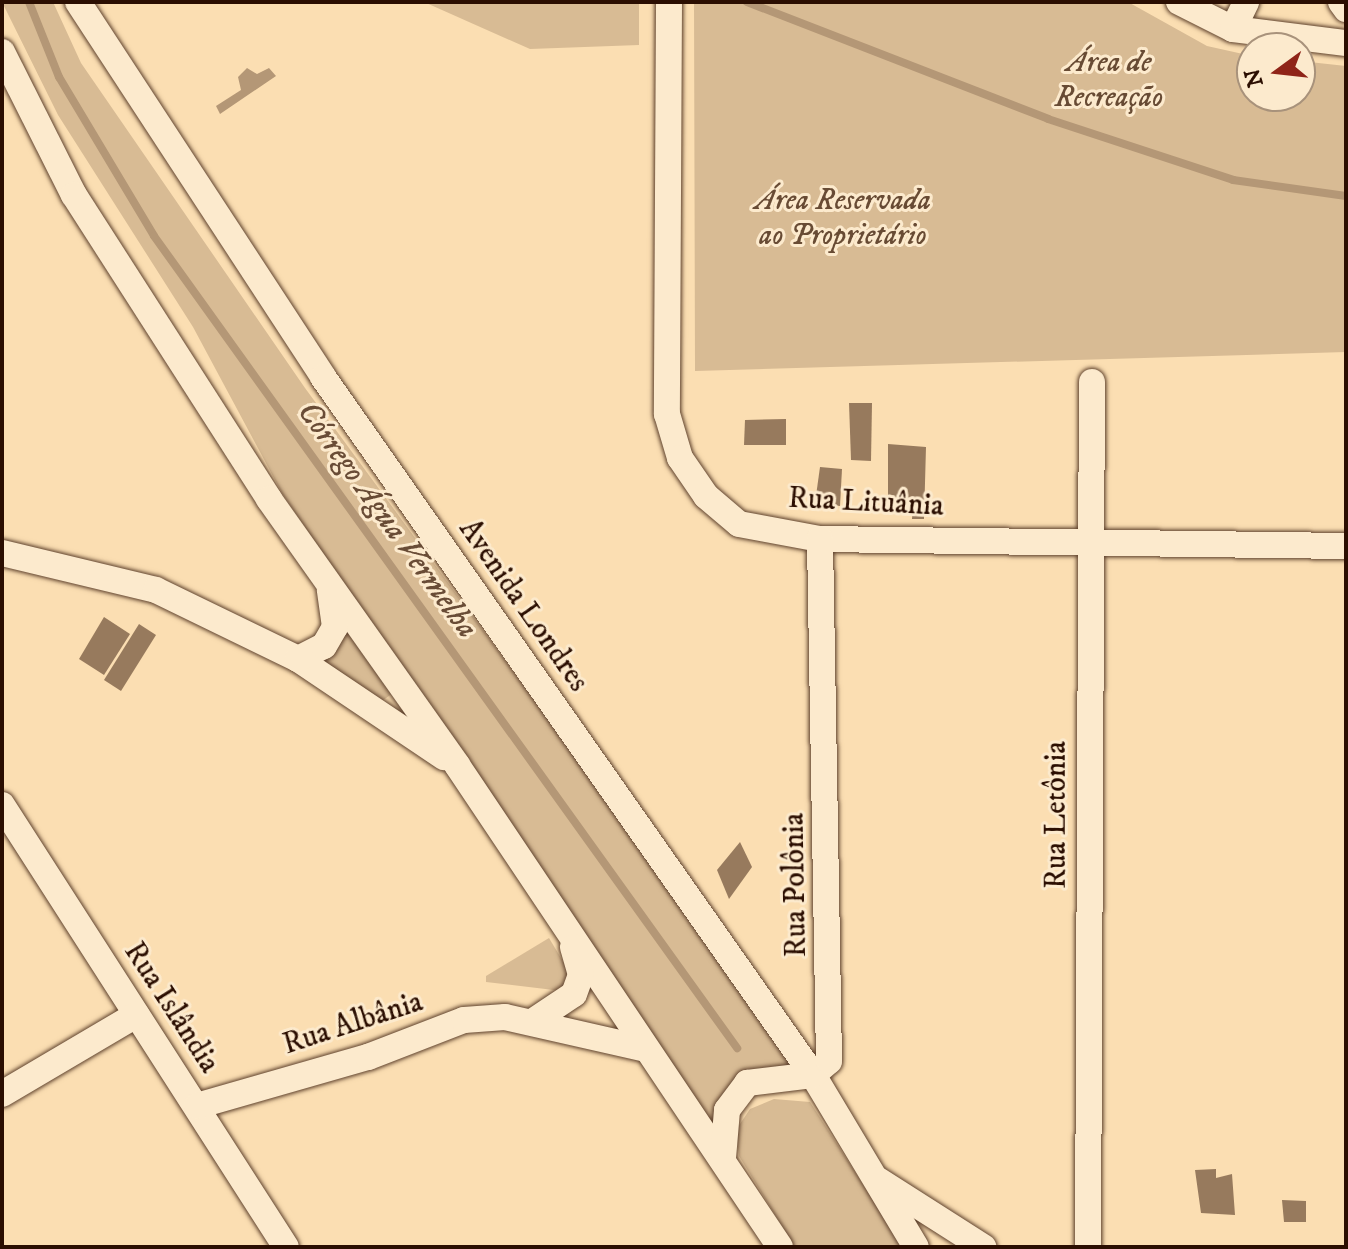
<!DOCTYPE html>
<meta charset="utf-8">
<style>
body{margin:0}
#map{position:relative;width:1348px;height:1249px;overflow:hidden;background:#fbdeb2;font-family:"IM FELL DW Pica",serif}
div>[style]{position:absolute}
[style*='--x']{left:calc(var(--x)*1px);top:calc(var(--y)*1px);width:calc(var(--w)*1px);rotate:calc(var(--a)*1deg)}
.green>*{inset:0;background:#d8bb94}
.water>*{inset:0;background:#b49776}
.stream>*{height:8px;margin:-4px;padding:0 4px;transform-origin:4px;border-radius:4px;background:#b49776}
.building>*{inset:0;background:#977a5d}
.roads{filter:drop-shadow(0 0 2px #5f422d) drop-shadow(0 0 2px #5f422d)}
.minor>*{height:26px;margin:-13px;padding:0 13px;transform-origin:13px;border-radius:13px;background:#fceacd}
span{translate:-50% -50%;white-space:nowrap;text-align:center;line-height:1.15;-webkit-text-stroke:6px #fceacd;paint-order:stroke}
.park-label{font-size:30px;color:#684b34;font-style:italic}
.street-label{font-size:30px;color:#2b0e01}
.water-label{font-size:32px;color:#694c36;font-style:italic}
.frame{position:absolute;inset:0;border:4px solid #2b0e01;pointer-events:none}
.north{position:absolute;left:1236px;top:32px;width:80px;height:80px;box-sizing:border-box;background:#fceacd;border:2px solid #a8927b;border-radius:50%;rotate:255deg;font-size:22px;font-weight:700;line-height:32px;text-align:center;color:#2b0e01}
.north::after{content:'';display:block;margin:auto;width:28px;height:36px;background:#8f2418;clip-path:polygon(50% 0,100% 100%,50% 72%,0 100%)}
</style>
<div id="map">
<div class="green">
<div style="clip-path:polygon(2px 2px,53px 2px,81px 63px,305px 388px,807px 1072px,744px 1081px,716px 1134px,282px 493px,193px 327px,58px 115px)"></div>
<div style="clip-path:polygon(424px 2px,639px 2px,639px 45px,530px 49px)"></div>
<div style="clip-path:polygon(694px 2px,1128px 2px,1207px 46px,1252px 56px,1252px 96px,1300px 96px,1300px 61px,1346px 66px,1346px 352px,695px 371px)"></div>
<div style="clip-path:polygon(356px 632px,397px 690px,382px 701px,320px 661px,330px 657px,345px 633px)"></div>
<div style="clip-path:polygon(549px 938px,570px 973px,562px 991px,486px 982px,486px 976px)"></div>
<div style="clip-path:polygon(774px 1099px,810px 1102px,903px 1247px,795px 1247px,739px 1156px,736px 1130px,750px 1109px)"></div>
</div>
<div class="water">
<div style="clip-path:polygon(247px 68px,257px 74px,269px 68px,276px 76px,220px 114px,216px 106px,241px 90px,238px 77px)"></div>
</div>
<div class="stream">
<div style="--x:29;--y:2;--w:81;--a:68.2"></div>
<div style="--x:59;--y:77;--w:185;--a:59.1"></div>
<div style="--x:154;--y:236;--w:1000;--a:54.32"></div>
<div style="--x:747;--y:2;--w:323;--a:21.2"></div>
<div style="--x:1048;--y:119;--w:195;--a:18.2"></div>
<div style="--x:1233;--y:180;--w:114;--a:8.1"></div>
</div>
<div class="building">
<div style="clip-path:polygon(849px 403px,872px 403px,871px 461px,851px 460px)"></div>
<div style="clip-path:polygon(786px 419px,786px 445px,744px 445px,745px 420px)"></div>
<div style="clip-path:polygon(888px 444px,926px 447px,924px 519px,912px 519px,913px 507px,888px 507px)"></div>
<div style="clip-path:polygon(820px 467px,842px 469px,840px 506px,815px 503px)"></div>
<div style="clip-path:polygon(104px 617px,130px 634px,104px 675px,79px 659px)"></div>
<div style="clip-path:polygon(139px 624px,156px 635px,121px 691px,104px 680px)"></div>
<div style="clip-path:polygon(740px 842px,752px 867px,729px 899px,717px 870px)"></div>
<div style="clip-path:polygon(1216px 1169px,1216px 1178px,1232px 1174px,1235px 1215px,1201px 1213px,1195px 1170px)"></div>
<div style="clip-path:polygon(1282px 1200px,1306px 1201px,1306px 1222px,1284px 1222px)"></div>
</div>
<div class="roads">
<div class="minor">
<div style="--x:78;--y:2;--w:448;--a:56.8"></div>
<div style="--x:323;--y:377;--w:853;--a:54.93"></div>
<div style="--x:813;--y:1075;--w:200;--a:59.1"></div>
<div style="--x:669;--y:2;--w:412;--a:90.3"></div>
<div style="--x:667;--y:414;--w:46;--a:73.5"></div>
<div style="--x:680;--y:458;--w:46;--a:55.6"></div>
<div style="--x:706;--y:496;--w:43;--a:40.3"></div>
<div style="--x:739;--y:524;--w:82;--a:10.5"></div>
<div style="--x:820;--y:539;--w:526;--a:0.76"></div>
<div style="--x:1179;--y:2;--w:60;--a:26.6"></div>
<div style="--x:1233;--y:29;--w:114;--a:7.1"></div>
<div style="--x:1341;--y:2;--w:9;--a:54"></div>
<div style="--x:1233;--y:29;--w:30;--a:-64"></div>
<div style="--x:2;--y:52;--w:160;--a:63.3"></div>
<div style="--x:74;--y:195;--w:361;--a:57.3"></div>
<div style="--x:269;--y:499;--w:326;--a:54.7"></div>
<div style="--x:457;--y:765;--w:580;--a:56.17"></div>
<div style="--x:2;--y:553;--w:158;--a:13.5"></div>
<div style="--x:156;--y:590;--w:158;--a:25.9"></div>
<div style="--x:298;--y:659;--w:176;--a:33.9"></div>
<div style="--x:298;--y:659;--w:29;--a:-27"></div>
<div style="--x:324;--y:646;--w:22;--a:-60"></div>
<div style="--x:335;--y:627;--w:37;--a:-98"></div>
<div style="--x:2;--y:805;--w:525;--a:57.28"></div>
<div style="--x:532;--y:1022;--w:50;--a:-33.7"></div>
<div style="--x:574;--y:994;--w:20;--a:-70"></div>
<div style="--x:581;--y:975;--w:29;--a:-106"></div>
<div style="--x:2;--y:1094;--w:156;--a:-30.5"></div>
<div style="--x:197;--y:1106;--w:178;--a:-16"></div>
<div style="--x:368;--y:1057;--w:103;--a:-21.1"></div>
<div style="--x:464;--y:1020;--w:41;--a:-4.2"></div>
<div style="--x:505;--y:1017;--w:145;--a:12.8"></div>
<div style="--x:723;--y:1158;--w:48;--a:-85.2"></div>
<div style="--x:727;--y:1110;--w:34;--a:-53"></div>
<div style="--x:747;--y:1083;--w:66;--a:-6.9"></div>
<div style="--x:813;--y:1075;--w:21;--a:-41"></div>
<div style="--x:829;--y:1061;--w:522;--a:-90.99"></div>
<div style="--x:878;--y:1180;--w:125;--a:32.5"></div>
<div style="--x:1088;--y:1247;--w:865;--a:-89.74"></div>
</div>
</div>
<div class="park-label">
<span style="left:1109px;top:80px">Área de<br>Recreação</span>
<span style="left:843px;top:218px">Área Reservada<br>ao Proprietário</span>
</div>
<div class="street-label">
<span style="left:866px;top:503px;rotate:3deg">Rua Lituânia</span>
<span style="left:523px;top:606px;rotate:55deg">Avenida Londres</span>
<span style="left:1057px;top:815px;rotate:-90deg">Rua Letônia</span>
<span style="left:796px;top:885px;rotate:-91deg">Rua Polônia</span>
<span style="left:171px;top:1008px;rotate:57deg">Rua Islândia</span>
<span style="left:353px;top:1024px;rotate:-18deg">Rua Albânia</span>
</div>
<div class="water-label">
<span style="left:387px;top:520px;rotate:54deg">Córrego Água Vermelha</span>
</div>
<div class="frame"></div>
<div class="north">N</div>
</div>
